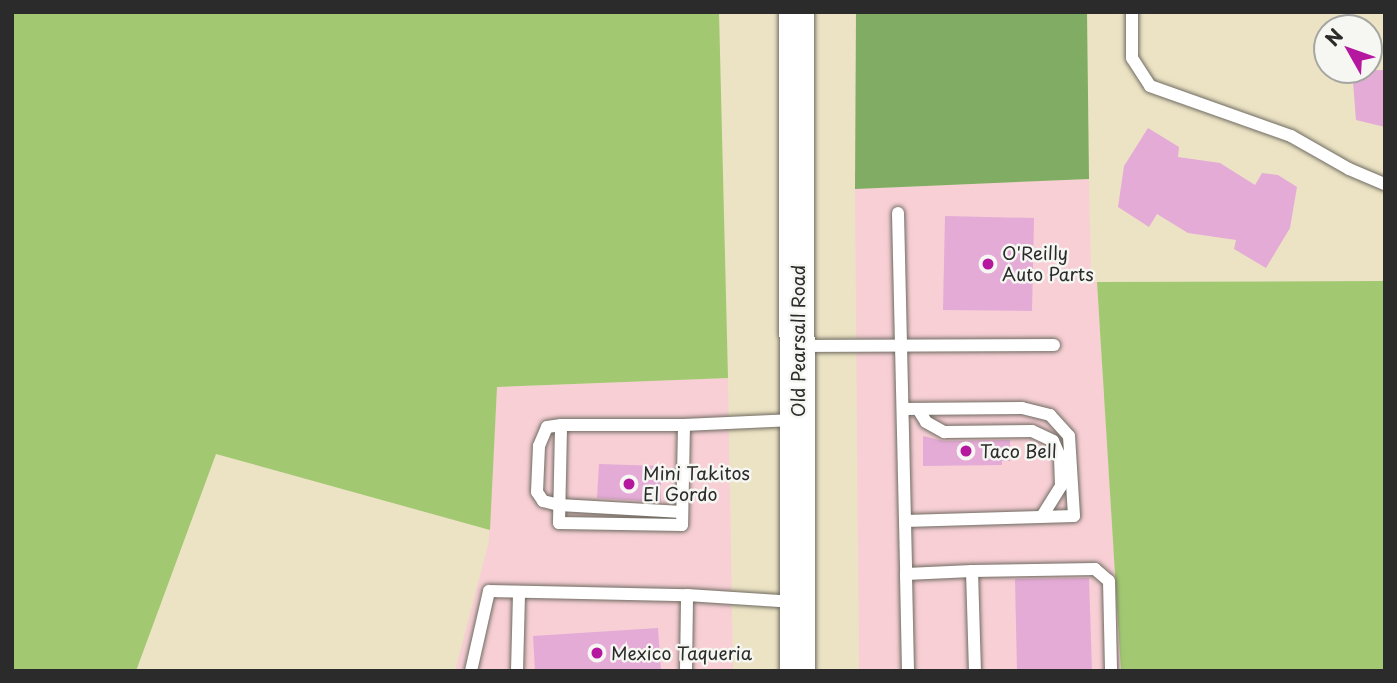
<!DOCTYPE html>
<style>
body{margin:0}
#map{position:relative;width:1397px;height:683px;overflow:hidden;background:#ece3c4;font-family:"Playpen Sans",sans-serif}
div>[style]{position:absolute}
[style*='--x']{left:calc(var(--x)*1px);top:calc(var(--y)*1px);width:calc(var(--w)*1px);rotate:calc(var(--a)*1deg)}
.built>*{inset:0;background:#f7cfd5}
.green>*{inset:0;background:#a2c872}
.forest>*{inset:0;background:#81ac64}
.building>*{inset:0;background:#e4abd6}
.roads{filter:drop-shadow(0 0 2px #6f6b61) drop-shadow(0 0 2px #6f6b61)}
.service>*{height:12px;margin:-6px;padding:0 6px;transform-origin:6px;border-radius:6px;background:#fff}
.secondary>*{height:35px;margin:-17.5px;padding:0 17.5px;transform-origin:17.5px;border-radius:17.5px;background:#fff}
.dots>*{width:19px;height:19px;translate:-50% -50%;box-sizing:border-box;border:4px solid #f6f6f2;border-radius:50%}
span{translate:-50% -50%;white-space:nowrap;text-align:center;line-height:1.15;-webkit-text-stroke:5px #f6f6f2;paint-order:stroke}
.poi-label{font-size:18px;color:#2b2b2b}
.left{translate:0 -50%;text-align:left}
.street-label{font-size:18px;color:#2b2b2b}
.frame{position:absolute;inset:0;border:14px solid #2b2b2b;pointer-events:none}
.north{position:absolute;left:1313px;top:14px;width:70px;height:70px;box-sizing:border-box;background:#f6f6f2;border:2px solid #a5a5a2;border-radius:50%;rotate:310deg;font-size:19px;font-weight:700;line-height:28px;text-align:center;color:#2b2b2b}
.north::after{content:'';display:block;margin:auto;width:24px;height:32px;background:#b5179e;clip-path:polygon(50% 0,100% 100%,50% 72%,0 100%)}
</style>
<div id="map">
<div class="built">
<div style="clip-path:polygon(1089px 179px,1091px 281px,1097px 282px,1121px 671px,859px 671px,855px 189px)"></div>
<div style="clip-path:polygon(728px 378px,733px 671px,455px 671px,489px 541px,497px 387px)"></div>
</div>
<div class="green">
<div style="clip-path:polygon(12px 12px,719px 12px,728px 378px,497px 387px,490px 530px,216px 454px,136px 671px,12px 671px)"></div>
<div style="clip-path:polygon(1385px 281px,1385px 671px,1121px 671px,1097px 282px)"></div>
</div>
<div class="forest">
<div style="clip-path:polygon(856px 12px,1087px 12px,1089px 179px,855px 189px)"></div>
</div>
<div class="building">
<div style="clip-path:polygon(1355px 70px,1385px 70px,1385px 127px,1356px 120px,1353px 82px)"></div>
<div style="clip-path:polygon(1148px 128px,1179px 147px,1178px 157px,1220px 163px,1255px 185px,1262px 173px,1278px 175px,1297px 187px,1290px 228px,1266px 268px,1234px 249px,1236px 240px,1188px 233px,1157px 214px,1149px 227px,1118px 207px,1124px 166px)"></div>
<div style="clip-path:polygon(945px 216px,1034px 218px,1032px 311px,943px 310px)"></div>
<div style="clip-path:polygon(923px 436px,944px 441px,1010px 440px,1010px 461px,1002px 461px,1002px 465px,923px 466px)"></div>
<div style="clip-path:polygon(599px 464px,661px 466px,661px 502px,597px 498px)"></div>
<div style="clip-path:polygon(1089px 578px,1092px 671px,1017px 671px,1015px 579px)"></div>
<div style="clip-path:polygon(658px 628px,661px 671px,535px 671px,533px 636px)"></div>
</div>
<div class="roads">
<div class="service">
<div style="--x:1132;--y:12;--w:46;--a:90"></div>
<div style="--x:1132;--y:58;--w:33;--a:57"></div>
<div style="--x:1150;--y:86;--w:150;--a:19.5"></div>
<div style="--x:1291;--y:136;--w:67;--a:29.6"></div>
<div style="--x:1349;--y:169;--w:39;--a:23"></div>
<div style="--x:898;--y:213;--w:361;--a:88.7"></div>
<div style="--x:799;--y:346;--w:255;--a:-0.2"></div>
<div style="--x:903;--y:409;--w:119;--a:-0.5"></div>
<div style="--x:1022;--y:408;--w:29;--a:14"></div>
<div style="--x:1050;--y:415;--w:28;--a:48"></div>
<div style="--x:1069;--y:436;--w:80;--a:86.4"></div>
<div style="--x:1074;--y:516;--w:169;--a:178.3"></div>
<div style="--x:918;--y:409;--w:15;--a:58"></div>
<div style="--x:926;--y:422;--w:21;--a:29"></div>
<div style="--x:944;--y:432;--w:88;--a:-0.7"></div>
<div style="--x:1032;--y:431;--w:23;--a:25"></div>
<div style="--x:1053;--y:441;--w:17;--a:66"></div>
<div style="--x:1060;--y:457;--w:29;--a:88"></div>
<div style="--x:1061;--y:486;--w:36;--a:122"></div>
<div style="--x:561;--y:425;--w:14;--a:172"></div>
<div style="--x:547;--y:427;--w:21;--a:113"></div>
<div style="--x:539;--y:446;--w:46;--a:92.5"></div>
<div style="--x:537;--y:492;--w:11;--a:56"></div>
<div style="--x:543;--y:501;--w:16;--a:14"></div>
<div style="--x:559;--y:505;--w:123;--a:3.3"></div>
<div style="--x:684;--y:425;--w:100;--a:91.1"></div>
<div style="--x:682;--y:525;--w:123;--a:-179.1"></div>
<div style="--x:559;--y:523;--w:98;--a:-88.8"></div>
<div style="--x:561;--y:425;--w:123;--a:0"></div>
<div style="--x:684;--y:425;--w:109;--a:-2.6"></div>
<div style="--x:972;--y:571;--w:123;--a:-0.9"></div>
<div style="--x:1095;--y:569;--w:18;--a:41"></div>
<div style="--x:1109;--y:581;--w:90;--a:88.7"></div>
<div style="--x:471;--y:671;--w:82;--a:-77.3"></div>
<div style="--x:489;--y:591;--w:198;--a:1.2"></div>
<div style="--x:687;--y:595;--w:108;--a:3.7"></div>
<div style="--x:517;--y:671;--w:79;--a:-88.5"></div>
<div style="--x:686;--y:671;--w:76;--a:-89.2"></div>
<div style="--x:908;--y:671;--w:97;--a:-91.2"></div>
<div style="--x:906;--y:574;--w:66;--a:-2.6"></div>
<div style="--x:972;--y:571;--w:100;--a:88.3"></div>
</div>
<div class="secondary">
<div style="--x:796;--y:12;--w:659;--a:89.91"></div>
</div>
</div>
<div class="dots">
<div style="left:988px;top:264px;background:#b5179e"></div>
<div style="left:966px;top:451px;background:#b5179e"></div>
<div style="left:629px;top:484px;background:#b5179e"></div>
<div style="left:597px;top:653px;background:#b5179e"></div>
</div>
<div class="poi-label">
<span class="left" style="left:1002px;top:264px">O'Reilly<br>Auto Parts</span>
<span class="left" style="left:980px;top:451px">Taco Bell</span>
<span class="left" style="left:643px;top:484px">Mini Takitos<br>El Gordo</span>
<span class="left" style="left:611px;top:653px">Mexico Taqueria</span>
</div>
<div class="street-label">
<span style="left:798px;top:341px;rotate:-90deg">Old Pearsall Road</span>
</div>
<div class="frame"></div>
<div class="north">N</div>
</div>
